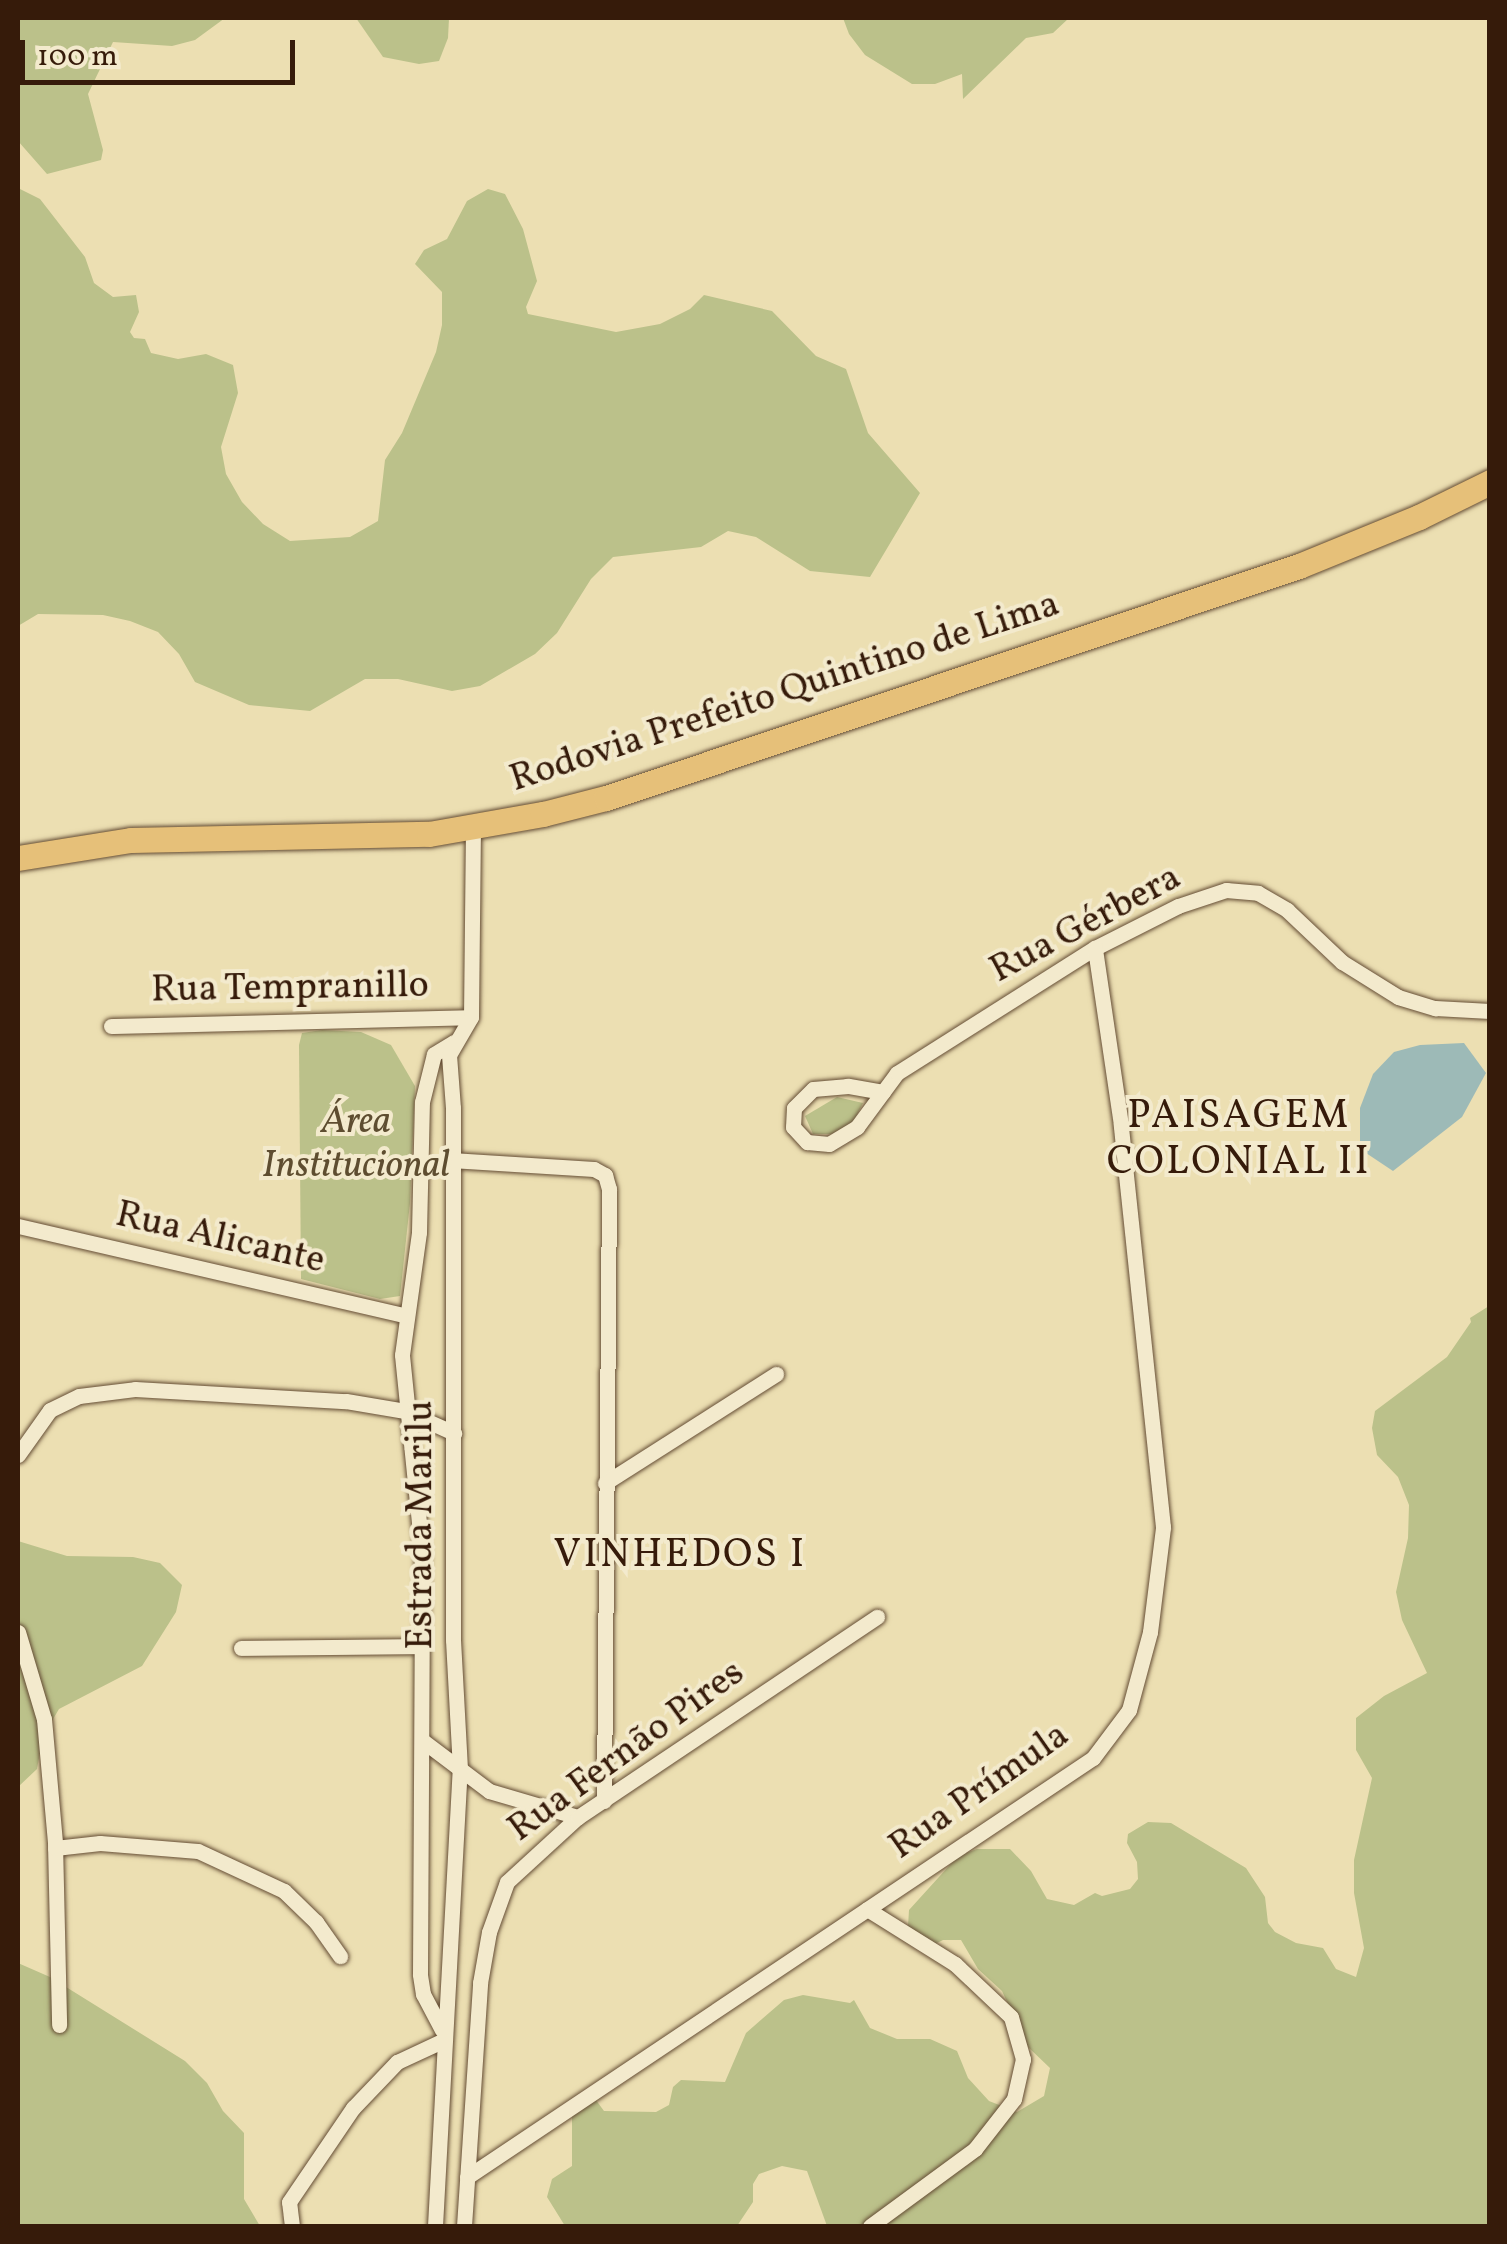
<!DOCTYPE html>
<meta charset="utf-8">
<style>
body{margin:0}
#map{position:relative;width:1507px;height:2244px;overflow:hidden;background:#ecdfb2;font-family:Vollkorn,serif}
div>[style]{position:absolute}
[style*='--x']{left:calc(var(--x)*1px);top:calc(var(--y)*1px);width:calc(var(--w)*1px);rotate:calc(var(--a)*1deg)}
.green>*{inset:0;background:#bbc18a}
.water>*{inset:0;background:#9dbab7}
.roads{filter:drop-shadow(0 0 2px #644c34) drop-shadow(0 0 2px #644c34)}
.street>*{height:15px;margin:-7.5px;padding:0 7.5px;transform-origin:7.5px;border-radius:7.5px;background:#f3eacd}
.primary>*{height:25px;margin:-12.5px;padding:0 12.5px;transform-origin:12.5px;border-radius:12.5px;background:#e6c079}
span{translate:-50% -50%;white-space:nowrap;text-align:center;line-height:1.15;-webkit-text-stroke:8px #f3eacd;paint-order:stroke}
.street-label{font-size:38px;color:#361b0a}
.park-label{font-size:38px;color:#5e4d30;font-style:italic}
.neighbourhood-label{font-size:40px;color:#361b0a;letter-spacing:2.5px}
.frame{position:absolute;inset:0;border:20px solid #361b0a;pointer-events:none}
.scale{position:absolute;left:20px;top:40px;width:275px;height:45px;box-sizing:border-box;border:5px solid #361b0a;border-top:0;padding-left:12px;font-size:30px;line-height:35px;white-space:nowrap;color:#361b0a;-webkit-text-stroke:8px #f3eacd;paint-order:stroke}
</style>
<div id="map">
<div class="green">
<div style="clip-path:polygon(18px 18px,225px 18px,195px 40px,172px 46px,113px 42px,88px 94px,103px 150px,101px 160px,47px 174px,18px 141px)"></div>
<div style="clip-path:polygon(356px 18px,449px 18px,448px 38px,439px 61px,419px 64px,383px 57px)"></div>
<div style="clip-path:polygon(843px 18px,1069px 18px,1053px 33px,1026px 38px,963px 99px,962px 74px,935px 84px,912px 84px,865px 55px,849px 34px)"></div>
<div style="clip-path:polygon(18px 188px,40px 199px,85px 257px,94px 283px,113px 297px,136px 295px,139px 312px,130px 332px,134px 338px,145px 339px,151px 353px,178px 359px,206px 354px,233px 365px,238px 393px,221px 447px,226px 474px,242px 502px,263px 524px,290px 541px,350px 537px,378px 521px,385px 460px,402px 433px,436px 352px,442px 325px,442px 292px,415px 264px,424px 250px,447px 239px,467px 201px,488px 189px,505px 194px,523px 229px,537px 281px,526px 307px,528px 314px,616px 332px,660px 324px,690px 309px,704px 295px,772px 311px,816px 356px,846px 369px,868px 433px,920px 493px,870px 577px,810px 571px,756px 537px,728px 531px,701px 547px,613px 557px,591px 579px,557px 633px,535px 654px,480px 686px,452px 691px,398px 679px,365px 679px,310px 711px,249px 705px,195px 682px,179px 654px,158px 632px,130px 621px,103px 615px,38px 614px,18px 626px)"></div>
<div style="clip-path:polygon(322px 1030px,361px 1032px,391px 1045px,415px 1086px,410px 1203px,400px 1296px,380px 1299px,301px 1279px,299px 1045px,302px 1033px)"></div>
<div style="clip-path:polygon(837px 1097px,863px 1103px,854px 1121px,832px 1134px,813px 1134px,805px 1116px)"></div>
<div style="clip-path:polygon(1489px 1306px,1489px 2226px,827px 2226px,807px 2171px,782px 2166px,759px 2174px,753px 2184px,753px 2202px,737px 2226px,565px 2226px,547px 2197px,552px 2179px,572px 2166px,572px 2114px,593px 2096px,604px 2111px,656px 2112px,669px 2105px,673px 2087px,681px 2080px,725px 2082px,746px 2033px,784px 2000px,803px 1995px,850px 2003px,854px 2000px,870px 2028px,897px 2039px,930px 2039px,957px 2051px,968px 2078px,989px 2101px,1017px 2112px,1044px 2096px,1050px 2068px,1028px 2047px,1002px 1991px,978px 1969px,961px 1940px,943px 1940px,921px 1951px,907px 1943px,909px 1910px,958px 1856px,977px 1849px,1010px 1849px,1031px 1871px,1047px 1899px,1074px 1905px,1095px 1893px,1102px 1896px,1130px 1889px,1138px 1879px,1137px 1862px,1127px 1843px,1128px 1834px,1148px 1822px,1171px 1823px,1246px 1868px,1265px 1897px,1268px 1923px,1275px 1932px,1296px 1943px,1323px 1948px,1336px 1969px,1356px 1977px,1364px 1948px,1354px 1893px,1354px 1860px,1372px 1778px,1356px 1750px,1356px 1718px,1384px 1696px,1427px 1673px,1402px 1620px,1396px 1592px,1408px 1538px,1409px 1505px,1398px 1477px,1377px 1455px,1372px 1428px,1375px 1411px,1447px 1357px,1471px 1322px,1470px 1318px)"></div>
<div style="clip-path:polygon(18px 1541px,67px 1556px,133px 1557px,160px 1563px,182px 1585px,176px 1612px,142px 1666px,59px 1709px,43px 1736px,37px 1769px,18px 1787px)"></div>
<div style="clip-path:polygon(18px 1963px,50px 1977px,185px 2061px,207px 2083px,223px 2111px,244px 2133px,244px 2199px,260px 2226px,18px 2226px)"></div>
</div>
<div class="water">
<div style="clip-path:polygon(1464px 1043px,1486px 1073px,1462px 1117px,1393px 1171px,1360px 1149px,1360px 1108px,1373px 1074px,1394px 1052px,1420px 1045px)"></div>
</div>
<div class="roads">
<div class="street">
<div style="--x:111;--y:1026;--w:360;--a:-1.4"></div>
<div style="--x:883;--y:1092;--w:36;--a:-170"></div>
<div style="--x:848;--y:1086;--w:35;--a:175"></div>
<div style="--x:813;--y:1089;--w:27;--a:135"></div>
<div style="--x:794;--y:1108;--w:19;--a:93"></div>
<div style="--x:793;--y:1127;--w:21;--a:47"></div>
<div style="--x:807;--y:1142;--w:22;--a:5"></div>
<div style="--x:829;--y:1144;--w:33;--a:-31"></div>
<div style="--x:857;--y:1127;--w:67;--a:-53.5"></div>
<div style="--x:897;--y:1073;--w:234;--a:-32.3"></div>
<div style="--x:1095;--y:948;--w:93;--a:-26.8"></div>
<div style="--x:1178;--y:906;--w:51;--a:-18.4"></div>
<div style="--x:1226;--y:890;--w:32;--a:5"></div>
<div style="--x:1258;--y:893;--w:34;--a:30"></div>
<div style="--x:1287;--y:910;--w:76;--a:43.4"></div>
<div style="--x:1342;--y:962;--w:66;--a:32"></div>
<div style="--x:1398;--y:997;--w:39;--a:17"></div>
<div style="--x:1435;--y:1008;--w:55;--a:3.1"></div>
<div style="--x:451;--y:1160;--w:143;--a:3.6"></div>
<div style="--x:594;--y:1169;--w:13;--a:29"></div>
<div style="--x:605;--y:1175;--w:15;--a:74"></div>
<div style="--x:609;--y:1189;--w:612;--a:90.47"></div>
<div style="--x:18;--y:1226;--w:399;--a:13"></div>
<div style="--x:18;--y:1455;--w:55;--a:-54.6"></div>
<div style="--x:50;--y:1410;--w:32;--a:-26"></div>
<div style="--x:79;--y:1396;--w:56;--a:-7.1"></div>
<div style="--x:135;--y:1389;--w:211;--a:3.3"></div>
<div style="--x:346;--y:1401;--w:60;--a:9.6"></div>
<div style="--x:405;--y:1411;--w:54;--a:24.2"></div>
<div style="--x:605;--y:1483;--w:203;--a:-32.5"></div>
<div style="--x:18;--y:1632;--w:91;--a:73.4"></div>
<div style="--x:44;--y:1719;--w:124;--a:84.9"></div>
<div style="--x:55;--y:1843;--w:182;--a:88.7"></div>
<div style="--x:241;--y:1648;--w:181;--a:-0.6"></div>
<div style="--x:423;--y:1741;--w:83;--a:37.1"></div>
<div style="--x:489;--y:1791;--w:93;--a:16.3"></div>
<div style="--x:55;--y:1848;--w:45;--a:-6.3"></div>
<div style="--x:100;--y:1843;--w:98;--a:4.7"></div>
<div style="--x:198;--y:1851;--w:95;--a:24.9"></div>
<div style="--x:284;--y:1891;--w:45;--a:44.1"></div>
<div style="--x:316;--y:1922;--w:42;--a:54.8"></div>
<div style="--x:867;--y:1909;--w:104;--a:32"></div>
<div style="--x:955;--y:1964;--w:77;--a:43.4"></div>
<div style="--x:1011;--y:2017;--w:44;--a:74.1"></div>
<div style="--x:1023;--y:2059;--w:41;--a:102.7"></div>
<div style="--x:1014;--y:2099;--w:63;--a:128"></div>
<div style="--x:975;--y:2149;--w:130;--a:143.7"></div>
<div style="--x:442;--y:2030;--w:41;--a:-117.8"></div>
<div style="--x:423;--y:1994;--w:20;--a:-99"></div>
<div style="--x:420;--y:1974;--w:422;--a:-89.7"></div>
<div style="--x:422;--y:1552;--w:198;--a:-95.8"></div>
<div style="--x:402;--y:1355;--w:124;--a:-82.1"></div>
<div style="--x:419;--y:1232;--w:130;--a:-88.7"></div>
<div style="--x:422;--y:1102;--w:49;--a:-76"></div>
<div style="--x:434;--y:1054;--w:23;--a:-31"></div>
<div style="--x:467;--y:2177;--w:753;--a:-33.8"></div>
<div style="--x:1093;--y:1758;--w:60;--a:-53.1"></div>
<div style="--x:1129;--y:1710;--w:81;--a:-74.9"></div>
<div style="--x:1150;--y:1632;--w:106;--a:-82.9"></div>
<div style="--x:1163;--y:1527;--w:404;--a:-96"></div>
<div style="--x:1121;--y:1125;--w:179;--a:-98.4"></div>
<div style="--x:292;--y:2226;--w:24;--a:-97"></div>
<div style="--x:289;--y:2202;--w:114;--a:-55.8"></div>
<div style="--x:353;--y:2108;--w:64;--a:-46.3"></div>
<div style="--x:397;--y:2062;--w:50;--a:-25"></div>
<div style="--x:435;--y:2226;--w:458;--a:-86.9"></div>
<div style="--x:460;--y:1769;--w:129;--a:-93.1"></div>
<div style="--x:453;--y:1640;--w:532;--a:-90"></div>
<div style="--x:453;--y:1108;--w:53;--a:-94.3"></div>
<div style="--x:449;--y:1055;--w:44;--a:-59.9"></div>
<div style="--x:471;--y:1017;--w:188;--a:-89.4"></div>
<div style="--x:464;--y:2226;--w:244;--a:-86.2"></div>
<div style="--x:480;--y:1983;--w:52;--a:-80"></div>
<div style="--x:489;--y:1932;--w:53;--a:-70.2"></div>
<div style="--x:507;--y:1882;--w:96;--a:-42.5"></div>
<div style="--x:578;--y:1817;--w:360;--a:-33.8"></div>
</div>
<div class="primary">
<div style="--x:18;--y:858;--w:114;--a:-9.1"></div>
<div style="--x:131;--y:840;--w:298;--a:-1.2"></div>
<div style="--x:429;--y:834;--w:116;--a:-10"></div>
<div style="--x:543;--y:814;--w:65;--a:-14.3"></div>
<div style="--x:606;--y:798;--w:731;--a:-18.51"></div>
<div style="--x:1299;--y:566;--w:130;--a:-22.2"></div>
<div style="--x:1419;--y:517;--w:79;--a:-26.2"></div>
</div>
</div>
<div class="street-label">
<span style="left:785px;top:693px;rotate:-18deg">Rodovia Prefeito Quintino de Lima</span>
<span style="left:1086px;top:925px;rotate:-28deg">Rua Gérbera</span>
<span style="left:290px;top:989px;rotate:-1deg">Rua Tempranillo</span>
<span style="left:220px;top:1239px;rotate:13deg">Rua Alicante</span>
<span style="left:422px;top:1525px;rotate:-90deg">Estrada Marilu</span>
<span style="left:627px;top:1752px;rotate:-36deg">Rua Fernão Pires</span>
<span style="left:980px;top:1792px;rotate:-35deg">Rua Prímula</span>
</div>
<div class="park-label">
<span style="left:356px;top:1145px">Área<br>Institucional</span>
</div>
<div class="neighbourhood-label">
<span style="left:1239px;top:1140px">PAISAGEM<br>COLONIAL II</span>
<span style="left:680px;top:1556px">VINHEDOS I</span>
</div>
<div class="frame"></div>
<div class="scale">100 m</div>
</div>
